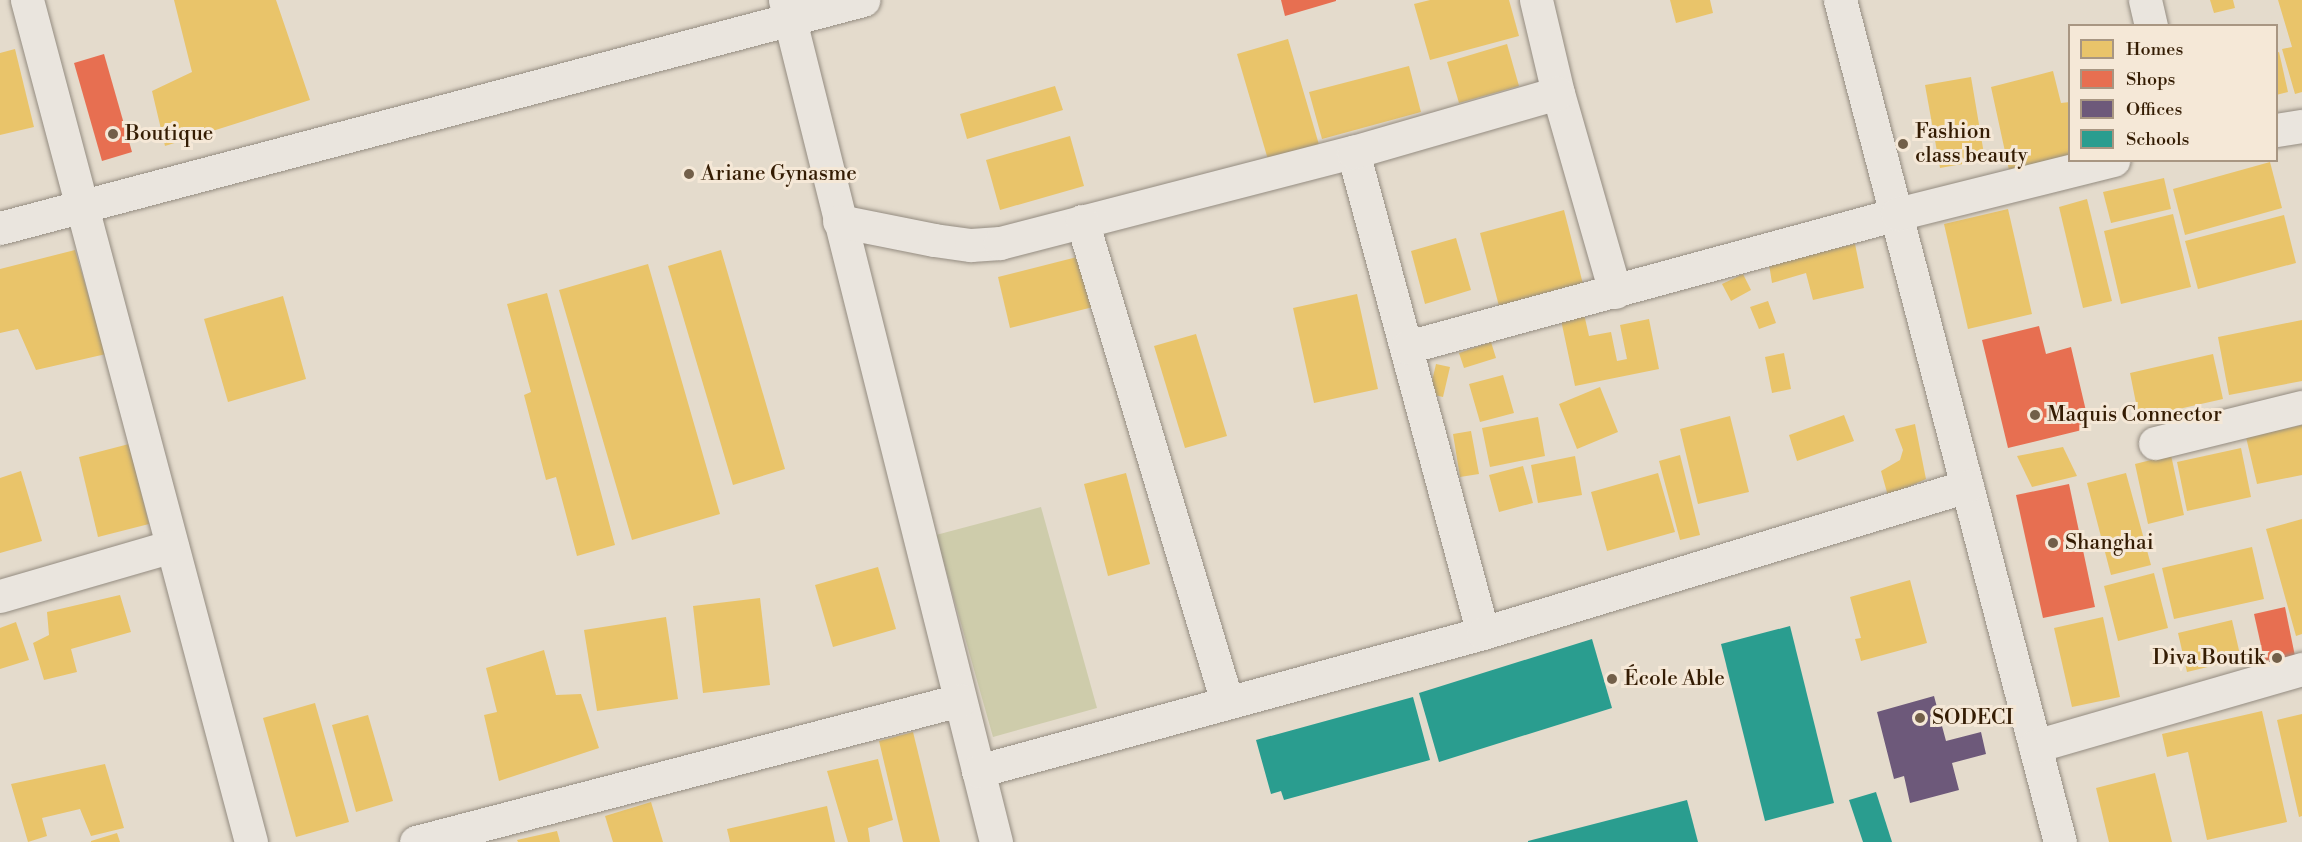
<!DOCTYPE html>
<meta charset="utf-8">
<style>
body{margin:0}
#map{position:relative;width:2302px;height:842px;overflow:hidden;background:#e4dbcc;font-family:"Libre Bodoni",serif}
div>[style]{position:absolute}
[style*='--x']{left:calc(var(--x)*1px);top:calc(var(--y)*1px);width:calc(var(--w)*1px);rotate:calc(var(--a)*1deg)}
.green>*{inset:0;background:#ceccab}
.homes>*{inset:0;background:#e9c46a}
.shops>*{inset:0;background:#e76f51}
.offices>*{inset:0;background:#6d597a}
.schools>*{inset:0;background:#2a9d8f}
.roads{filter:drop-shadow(0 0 2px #948c81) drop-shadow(0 0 2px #948c81)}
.street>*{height:33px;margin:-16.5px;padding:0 16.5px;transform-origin:16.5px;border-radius:16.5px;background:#eae5de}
.dots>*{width:16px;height:16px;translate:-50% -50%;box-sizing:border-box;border:3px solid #f5e8d7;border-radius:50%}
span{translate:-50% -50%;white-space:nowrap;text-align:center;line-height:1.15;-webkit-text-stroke:6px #f5e8d7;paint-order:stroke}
.poi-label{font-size:21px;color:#341c03}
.left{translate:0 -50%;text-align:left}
.right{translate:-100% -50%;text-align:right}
.legend{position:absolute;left:2068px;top:24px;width:210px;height:138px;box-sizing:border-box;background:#f5e8d7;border:2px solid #a89682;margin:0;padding:8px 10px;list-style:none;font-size:18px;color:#341c03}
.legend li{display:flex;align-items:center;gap:12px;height:30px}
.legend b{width:30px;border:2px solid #a89682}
</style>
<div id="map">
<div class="green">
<div style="clip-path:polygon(1041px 507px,1097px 708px,993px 737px,936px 535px)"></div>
</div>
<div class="homes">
<div style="clip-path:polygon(174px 0,276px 0,310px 100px,165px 146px,152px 91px,192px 72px)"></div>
<div style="clip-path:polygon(1430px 0,1509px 0,1519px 36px,1430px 60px,1414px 4px)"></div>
<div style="clip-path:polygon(1670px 0,1710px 0,1713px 13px,1676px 23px)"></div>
<div style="clip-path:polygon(2210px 0,2233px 0,2235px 8px,2214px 13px)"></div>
<div style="clip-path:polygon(2278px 0,2302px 0,2302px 92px,2295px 94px,2282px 49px,2292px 47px)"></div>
<div style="clip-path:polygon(1288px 39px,1320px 148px,1269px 163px,1237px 54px)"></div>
<div style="clip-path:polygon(1507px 44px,1519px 86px,1459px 103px,1447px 62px)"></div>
<div style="clip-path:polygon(15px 49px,34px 127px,0 135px,0 53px)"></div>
<div style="clip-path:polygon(2279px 52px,2288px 92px,2276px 95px,2276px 53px)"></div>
<div style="clip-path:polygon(1409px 66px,1421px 112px,1322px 139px,1309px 92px)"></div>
<div style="clip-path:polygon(2053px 71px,2061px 103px,2070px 102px,2070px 155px,2009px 170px,1991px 87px)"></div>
<div style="clip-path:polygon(1971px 77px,1985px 160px,1940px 168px,1925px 85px)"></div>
<div style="clip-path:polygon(1055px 86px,1063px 110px,967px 139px,960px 114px)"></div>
<div style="clip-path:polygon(1070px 136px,1084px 186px,1000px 210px,986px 160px)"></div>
<div style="clip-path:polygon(2270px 162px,2282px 208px,2185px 235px,2173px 189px)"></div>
<div style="clip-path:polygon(2164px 178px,2171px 209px,2111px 223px,2103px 192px)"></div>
<div style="clip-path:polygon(2087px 199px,2112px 301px,2083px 308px,2059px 207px)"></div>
<div style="clip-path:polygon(2008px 209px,2032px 314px,1968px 329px,1944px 224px)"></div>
<div style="clip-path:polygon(1564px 210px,1583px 284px,1499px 306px,1480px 233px)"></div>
<div style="clip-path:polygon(2173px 214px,2191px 287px,2121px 304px,2104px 231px)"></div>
<div style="clip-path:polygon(2284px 215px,2296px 263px,2198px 289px,2185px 241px)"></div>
<div style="clip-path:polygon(1456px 238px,1471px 290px,1425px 304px,1411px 251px)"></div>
<div style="clip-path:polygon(1855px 244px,1864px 288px,1813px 300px,1806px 273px,1772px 283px,1769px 264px)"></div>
<div style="clip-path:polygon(75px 250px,106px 354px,36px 370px,18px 329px,0 333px,0 269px)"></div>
<div style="clip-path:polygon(721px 250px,785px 469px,733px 485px,668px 266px)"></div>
<div style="clip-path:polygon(1081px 256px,1093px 307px,1010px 328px,998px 277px)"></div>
<div style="clip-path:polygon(648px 264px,720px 514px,632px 540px,559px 290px)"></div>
<div style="clip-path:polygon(1743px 274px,1751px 290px,1731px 301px,1722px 284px)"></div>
<div style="clip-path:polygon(547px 293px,615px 545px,577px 556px,556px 477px,546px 480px,524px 395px,531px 392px,507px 304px)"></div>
<div style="clip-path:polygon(1357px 294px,1378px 389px,1314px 403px,1293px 308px)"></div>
<div style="clip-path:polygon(283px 296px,306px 379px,228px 402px,204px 319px)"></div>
<div style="clip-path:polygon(1768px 301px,1776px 323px,1759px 329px,1750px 307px)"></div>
<div style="clip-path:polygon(1584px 314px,1589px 336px,1611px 332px,1617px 361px,1627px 359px,1620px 325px,1649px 319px,1659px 369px,1575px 386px,1561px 320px)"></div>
<div style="clip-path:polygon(2302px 320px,2302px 381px,2229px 395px,2218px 337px)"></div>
<div style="clip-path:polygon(1196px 334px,1227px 436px,1185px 448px,1154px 346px)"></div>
<div style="clip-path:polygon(1491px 342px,1496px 358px,1464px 368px,1459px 353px)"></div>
<div style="clip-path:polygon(1784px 353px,1791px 389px,1772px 393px,1765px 357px)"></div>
<div style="clip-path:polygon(2213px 354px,2223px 399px,2139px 418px,2130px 373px)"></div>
<div style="clip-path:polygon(1436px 364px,1450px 367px,1443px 397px,1429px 394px)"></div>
<div style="clip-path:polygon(1503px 375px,1514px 413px,1480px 422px,1469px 384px)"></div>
<div style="clip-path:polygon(1600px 387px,1618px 432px,1577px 449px,1559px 404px)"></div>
<div style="clip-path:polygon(1844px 415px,1854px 441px,1797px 461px,1789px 435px)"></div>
<div style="clip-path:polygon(1730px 416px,1749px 492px,1698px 504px,1680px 429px)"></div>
<div style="clip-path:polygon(1538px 417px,1545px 456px,1490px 467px,1482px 428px)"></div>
<div style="clip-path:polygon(1915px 424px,1926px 479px,1888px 496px,1881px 471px,1900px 460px,1903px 450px,1895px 429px)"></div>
<div style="clip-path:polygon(2302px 425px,2302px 475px,2257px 484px,2246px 437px)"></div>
<div style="clip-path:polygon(1471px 431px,1479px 474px,1460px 477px,1453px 434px)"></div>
<div style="clip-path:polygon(129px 444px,149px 524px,98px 537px,79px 457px)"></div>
<div style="clip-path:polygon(2063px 447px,2077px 476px,2032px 487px,2017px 456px)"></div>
<div style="clip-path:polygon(2241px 448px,2251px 497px,2187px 511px,2177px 462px)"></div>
<div style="clip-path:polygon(1680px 455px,1700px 535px,1680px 540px,1659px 461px)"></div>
<div style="clip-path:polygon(2171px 455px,2184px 515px,2148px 524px,2135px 464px)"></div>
<div style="clip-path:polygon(1575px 456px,1582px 495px,1538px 503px,1531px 465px)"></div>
<div style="clip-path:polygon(1523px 466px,1533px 503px,1499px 512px,1489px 475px)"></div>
<div style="clip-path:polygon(21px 471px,42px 541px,0 553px,0 478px)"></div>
<div style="clip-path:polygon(1126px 473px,1150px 564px,1108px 576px,1084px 484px)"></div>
<div style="clip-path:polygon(1658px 473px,1675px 532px,1607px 551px,1591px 492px)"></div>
<div style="clip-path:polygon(2126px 473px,2151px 565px,2111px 575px,2087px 483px)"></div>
<div style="clip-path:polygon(2302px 519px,2302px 634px,2296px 636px,2266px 529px)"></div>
<div style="clip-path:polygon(2252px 547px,2264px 599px,2174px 619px,2162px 568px)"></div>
<div style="clip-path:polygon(878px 567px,896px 629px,833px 647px,815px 585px)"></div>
<div style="clip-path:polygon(2154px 573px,2168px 628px,2118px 641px,2104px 586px)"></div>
<div style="clip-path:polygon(1910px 580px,1927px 643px,1861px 661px,1855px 639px,1861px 638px,1850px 597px)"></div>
<div style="clip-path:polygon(120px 595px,131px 632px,71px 649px,77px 672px,44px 680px,33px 643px,49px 635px,47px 612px)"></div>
<div style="clip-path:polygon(760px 598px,770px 685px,703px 693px,693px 606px)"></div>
<div style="clip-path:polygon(666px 617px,678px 699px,597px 711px,584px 630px)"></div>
<div style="clip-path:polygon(2103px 617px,2120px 697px,2072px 707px,2054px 628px)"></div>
<div style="clip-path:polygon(2232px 620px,2241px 659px,2187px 672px,2178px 633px)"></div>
<div style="clip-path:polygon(16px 622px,29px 660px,0 669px,0 628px)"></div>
<div style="clip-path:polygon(544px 650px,556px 695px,581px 694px,599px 748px,499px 781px,484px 715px,497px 712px,486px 668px)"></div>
<div style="clip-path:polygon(315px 703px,349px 822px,296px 837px,263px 718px)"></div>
<div style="clip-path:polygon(2262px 711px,2287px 822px,2207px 840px,2188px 752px,2167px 757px,2162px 734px)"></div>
<div style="clip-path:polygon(2302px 714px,2302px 816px,2299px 817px,2277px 720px)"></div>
<div style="clip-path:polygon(368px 715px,393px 801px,356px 812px,332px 725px)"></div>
<div style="clip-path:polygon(913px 732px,940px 842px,903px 842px,879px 741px)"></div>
<div style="clip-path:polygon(878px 759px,893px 820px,868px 828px,870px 842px,848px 842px,827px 771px)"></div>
<div style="clip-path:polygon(105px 764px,124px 828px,91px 836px,80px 809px,42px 818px,47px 836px,28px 842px,11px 784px)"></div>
<div style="clip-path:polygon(2155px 773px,2172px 842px,2109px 842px,2096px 788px)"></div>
<div style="clip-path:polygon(651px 802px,663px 842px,613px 842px,605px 816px)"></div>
<div style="clip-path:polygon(827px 806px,835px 842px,730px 842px,727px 829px)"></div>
<div style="clip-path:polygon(557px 831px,560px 842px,518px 842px,517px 840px)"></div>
<div style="clip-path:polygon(117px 833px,120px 842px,91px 842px,91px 841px)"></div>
</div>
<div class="shops">
<div style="clip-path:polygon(1281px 0,1336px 0,1336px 1px,1285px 16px)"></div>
<div style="clip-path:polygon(104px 54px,132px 152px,102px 161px,74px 63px)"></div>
<div style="clip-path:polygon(2039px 326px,2046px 354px,2071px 347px,2090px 428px,2008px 448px,1982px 340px)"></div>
<div style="clip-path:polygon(2069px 484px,2095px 607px,2043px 618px,2016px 495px)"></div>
<div style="clip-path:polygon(2285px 607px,2296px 661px,2266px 668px,2254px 614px)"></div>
</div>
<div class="offices">
<div style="clip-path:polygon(1934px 696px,1946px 741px,1981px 732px,1986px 754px,1952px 763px,1959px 790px,1910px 803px,1904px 776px,1894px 779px,1877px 712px)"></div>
</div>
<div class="schools">
<div style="clip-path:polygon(1790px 626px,1834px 803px,1765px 821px,1721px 644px)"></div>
<div style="clip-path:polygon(1592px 639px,1612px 708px,1439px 762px,1419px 693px)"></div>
<div style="clip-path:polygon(1413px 697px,1430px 760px,1284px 800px,1281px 791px,1271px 794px,1256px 740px)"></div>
<div style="clip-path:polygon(1876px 792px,1892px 842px,1863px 842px,1849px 800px)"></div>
<div style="clip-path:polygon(1687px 800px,1698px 842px,1528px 842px,1528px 841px)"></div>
</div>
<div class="roads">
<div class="street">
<div style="--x:27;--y:0;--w:871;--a:75.1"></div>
<div style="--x:785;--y:0;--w:868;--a:75.93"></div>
<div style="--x:1536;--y:0;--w:96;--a:76.7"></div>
<div style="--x:1558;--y:93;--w:207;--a:74"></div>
<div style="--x:1840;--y:0;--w:870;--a:75.36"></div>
<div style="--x:2145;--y:0;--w:27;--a:77"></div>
<div style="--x:2276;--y:130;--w:26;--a:-9"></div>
<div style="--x:1353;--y:152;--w:498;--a:74.9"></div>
<div style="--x:839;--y:221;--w:97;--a:11.3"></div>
<div style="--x:934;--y:240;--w:37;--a:8"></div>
<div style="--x:971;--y:245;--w:29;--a:-4"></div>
<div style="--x:1000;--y:243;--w:365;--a:-14.5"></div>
<div style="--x:1353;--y:152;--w:213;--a:-16.1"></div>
<div style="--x:1082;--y:221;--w:502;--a:73.22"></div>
<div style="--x:0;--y:228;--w:893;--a:-14.8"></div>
<div style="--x:1407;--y:347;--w:508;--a:-15.19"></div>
<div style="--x:1897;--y:214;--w:223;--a:-14"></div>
<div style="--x:2155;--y:443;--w:151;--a:-13.8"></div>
<div style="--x:0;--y:596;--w:179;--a:-16.2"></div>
<div style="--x:2035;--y:746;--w:278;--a:-16.1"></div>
<div style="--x:978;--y:771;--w:524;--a:-15.28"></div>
<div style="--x:1483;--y:633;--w:506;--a:-16.89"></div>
<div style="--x:416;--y:842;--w:562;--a:-14.63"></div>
</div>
</div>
<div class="dots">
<div style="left:113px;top:134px;background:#725f49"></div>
<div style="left:1903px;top:144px;background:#725f49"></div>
<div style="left:689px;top:174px;background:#725f49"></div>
<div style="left:2035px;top:415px;background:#725f49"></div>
<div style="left:2053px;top:543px;background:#725f49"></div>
<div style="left:2277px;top:658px;background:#725f49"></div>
<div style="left:1612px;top:679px;background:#725f49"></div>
<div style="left:1920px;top:718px;background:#725f49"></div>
</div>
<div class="poi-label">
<span class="left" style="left:1915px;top:144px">Fashion<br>class beauty</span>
<span class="left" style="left:125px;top:134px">Boutique</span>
<span class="left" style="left:701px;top:174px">Ariane Gynasme</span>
<span class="left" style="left:2047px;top:415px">Maquis Connector</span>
<span class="left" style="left:2065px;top:543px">Shanghai</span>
<span class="right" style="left:2265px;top:658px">Diva Boutik</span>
<span class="left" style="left:1624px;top:679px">École Able</span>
<span class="left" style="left:1932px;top:718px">SODECI</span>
</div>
<ul class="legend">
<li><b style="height:16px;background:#e9c46a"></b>Homes</li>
<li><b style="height:16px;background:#e76f51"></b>Shops</li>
<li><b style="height:16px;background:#6d597a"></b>Offices</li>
<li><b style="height:16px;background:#2a9d8f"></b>Schools</li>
</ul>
</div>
